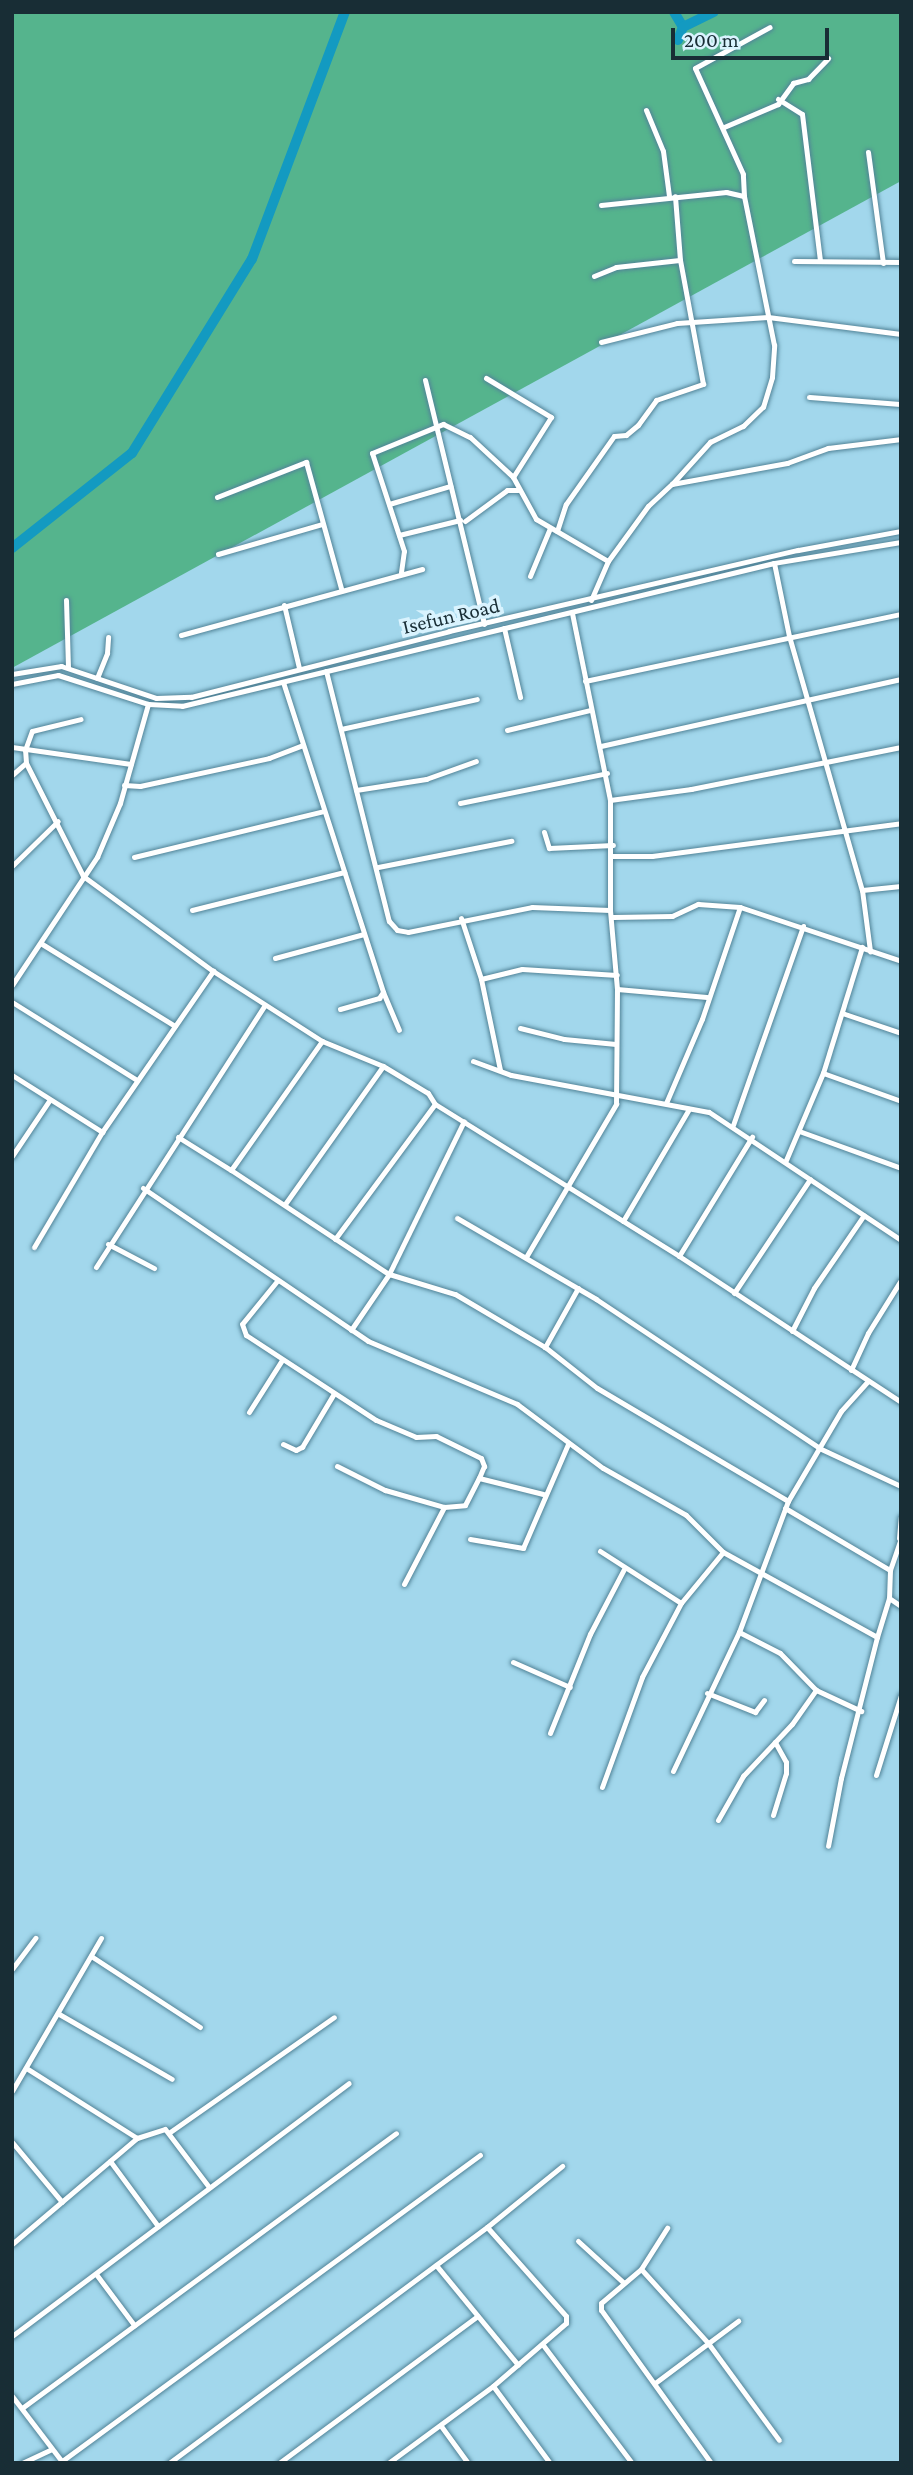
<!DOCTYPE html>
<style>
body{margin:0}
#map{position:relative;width:913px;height:2475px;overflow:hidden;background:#a2d7ec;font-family:"Crimson Pro",serif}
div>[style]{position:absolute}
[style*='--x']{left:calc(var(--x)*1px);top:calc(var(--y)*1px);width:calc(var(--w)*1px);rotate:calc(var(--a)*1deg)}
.green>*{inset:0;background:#55b48d}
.river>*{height:10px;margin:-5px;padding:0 5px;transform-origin:5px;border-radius:5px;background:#139ac1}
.roads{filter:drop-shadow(0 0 2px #518397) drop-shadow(0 0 2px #518397)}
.minor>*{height:5px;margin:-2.5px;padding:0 2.5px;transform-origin:2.5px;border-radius:2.5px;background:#fff}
span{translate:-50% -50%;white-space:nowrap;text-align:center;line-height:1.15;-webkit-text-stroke:7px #d9f3fe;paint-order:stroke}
.street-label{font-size:21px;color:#182d35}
.frame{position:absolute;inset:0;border:14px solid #182d35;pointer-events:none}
.scale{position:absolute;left:671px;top:28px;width:158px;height:32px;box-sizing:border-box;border:4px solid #182d35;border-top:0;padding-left:9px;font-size:21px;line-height:24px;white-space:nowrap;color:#182d35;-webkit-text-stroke:5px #d9f3fe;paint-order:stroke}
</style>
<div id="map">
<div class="green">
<div style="clip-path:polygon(12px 12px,901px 12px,901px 181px,12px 668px)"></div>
</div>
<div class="river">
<div style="--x:674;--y:12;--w:17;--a:59"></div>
<div style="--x:678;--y:40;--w:14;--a:-69"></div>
<div style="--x:683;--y:27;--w:34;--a:-26"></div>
<div style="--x:12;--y:548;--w:153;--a:-38.4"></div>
<div style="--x:132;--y:453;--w:228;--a:-58.3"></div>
<div style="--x:252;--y:259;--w:264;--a:-69.4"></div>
</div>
<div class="roads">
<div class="minor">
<div style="--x:778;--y:99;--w:28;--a:32"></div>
<div style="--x:802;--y:114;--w:147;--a:83"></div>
<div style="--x:646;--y:110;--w:44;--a:67.5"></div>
<div style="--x:663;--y:151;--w:45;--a:82.4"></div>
<div style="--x:724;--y:127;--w:59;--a:-23.1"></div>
<div style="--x:778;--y:104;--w:26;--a:-54"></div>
<div style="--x:793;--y:83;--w:16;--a:-15"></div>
<div style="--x:808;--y:79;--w:29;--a:-46"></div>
<div style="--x:868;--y:152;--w:112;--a:82.3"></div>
<div style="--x:601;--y:205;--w:126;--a:-5.9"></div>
<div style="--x:726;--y:192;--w:18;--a:13"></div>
<div style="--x:794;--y:261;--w:107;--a:0.5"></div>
<div style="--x:594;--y:276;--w:24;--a:-22"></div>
<div style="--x:616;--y:267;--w:64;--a:-6.2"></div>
<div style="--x:601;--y:342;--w:78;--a:-14"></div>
<div style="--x:677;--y:323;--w:91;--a:-3.8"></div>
<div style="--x:768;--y:317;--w:134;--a:7.3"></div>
<div style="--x:486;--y:378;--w:76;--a:31"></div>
<div style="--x:551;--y:417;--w:71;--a:122.3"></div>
<div style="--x:425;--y:380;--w:251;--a:76.4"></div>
<div style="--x:809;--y:397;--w:92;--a:4.4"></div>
<div style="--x:672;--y:484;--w:57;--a:-47.9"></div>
<div style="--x:710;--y:442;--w:37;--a:-26"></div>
<div style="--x:743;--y:426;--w:28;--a:-44"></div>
<div style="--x:763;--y:407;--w:31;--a:-73"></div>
<div style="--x:772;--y:377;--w:32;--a:-86"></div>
<div style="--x:774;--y:345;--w:152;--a:-101.4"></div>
<div style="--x:744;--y:196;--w:22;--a:-93"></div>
<div style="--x:743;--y:174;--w:116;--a:-114.4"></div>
<div style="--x:695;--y:68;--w:85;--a:-28.7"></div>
<div style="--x:217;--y:497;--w:96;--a:-21.5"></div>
<div style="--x:306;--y:462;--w:131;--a:74.5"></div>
<div style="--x:389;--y:504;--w:64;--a:-16.4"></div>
<div style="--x:465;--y:521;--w:52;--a:-36.4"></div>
<div style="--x:507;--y:490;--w:11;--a:0"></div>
<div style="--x:557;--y:531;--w:28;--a:-72"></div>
<div style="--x:566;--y:504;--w:83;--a:-54.8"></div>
<div style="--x:614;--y:436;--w:12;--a:-5"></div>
<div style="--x:626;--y:435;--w:16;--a:-40"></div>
<div style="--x:638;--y:425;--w:31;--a:-54"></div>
<div style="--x:656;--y:400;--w:50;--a:-18.8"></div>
<div style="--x:703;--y:384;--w:126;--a:-100.5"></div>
<div style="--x:680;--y:260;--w:64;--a:-94.5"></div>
<div style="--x:399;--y:535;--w:63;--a:-13.8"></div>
<div style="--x:218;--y:554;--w:108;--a:-16.1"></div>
<div style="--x:774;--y:563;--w:75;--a:78.4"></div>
<div style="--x:789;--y:636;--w:264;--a:74"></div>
<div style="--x:862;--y:890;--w:62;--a:82.5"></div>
<div style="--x:401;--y:572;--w:21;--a:-82"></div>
<div style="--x:404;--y:551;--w:103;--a:-108.1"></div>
<div style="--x:372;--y:453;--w:77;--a:-22.2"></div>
<div style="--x:443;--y:424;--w:30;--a:26"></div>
<div style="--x:470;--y:437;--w:59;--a:42.9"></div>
<div style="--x:513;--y:477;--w:48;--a:61.3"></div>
<div style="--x:536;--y:519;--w:83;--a:30.3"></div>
<div style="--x:530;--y:576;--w:52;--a:-67.4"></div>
<div style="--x:66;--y:600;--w:67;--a:88.3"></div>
<div style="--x:591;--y:600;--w:43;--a:-66.4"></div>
<div style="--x:608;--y:561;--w:68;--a:-54"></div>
<div style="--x:648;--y:506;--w:33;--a:-43"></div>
<div style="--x:672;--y:484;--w:117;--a:-10.3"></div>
<div style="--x:787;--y:463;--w:44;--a:-20.1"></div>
<div style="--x:828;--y:448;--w:74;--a:-7"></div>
<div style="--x:284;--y:605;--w:65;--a:76.6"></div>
<div style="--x:504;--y:628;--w:71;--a:76.9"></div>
<div style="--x:181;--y:635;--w:250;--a:-15.3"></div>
<div style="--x:326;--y:671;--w:258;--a:75.9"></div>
<div style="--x:389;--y:921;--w:12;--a:48"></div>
<div style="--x:397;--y:930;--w:11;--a:10"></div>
<div style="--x:408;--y:932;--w:126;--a:-11.4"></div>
<div style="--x:532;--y:907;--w:78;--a:2.2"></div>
<div style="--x:12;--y:674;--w:50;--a:-9.3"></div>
<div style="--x:61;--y:666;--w:100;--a:18.6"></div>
<div style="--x:156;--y:698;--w:35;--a:-2"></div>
<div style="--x:191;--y:697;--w:266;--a:-14.3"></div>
<div style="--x:449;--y:631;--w:358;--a:-13.1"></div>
<div style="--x:798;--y:550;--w:105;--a:-10.5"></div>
<div style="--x:97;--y:678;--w:27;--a:-68"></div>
<div style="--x:107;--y:653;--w:16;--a:-86"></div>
<div style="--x:585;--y:681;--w:323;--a:-12"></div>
<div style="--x:283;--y:682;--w:326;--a:72.1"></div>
<div style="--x:383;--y:992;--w:41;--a:67.2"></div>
<div style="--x:12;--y:684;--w:47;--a:-11.1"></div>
<div style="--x:58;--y:675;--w:95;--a:17.9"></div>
<div style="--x:148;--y:704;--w:34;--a:3"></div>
<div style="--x:182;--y:706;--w:609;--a:-13.58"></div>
<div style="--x:774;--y:563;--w:129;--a:-9.4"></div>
<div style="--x:341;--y:729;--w:139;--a:-12.4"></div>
<div style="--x:507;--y:730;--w:85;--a:-13.5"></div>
<div style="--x:601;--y:746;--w:307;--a:-12.6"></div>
<div style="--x:12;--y:747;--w:120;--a:8.1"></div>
<div style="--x:26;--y:763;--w:127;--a:63.2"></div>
<div style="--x:83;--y:876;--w:161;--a:36.2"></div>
<div style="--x:213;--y:971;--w:130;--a:32.7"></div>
<div style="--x:322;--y:1041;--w:66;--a:22.3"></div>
<div style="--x:383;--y:1066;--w:52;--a:31"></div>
<div style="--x:428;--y:1093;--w:13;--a:58"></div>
<div style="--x:435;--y:1104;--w:287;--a:31.9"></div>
<div style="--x:679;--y:1256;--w:266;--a:33.3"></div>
<div style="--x:12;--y:775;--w:18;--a:-41"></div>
<div style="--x:26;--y:763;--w:13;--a:-94"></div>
<div style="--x:25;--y:750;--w:20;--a:-70"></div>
<div style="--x:32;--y:731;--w:50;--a:-13.8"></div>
<div style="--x:124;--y:785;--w:16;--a:4"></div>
<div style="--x:140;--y:786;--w:132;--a:-12.2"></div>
<div style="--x:269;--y:758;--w:36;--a:-21"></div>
<div style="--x:356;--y:790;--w:71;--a:-8.9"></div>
<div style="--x:426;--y:779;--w:53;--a:-19.8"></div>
<div style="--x:610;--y:800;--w:82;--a:-7.7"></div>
<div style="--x:691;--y:789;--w:214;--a:-11.3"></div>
<div style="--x:460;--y:803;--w:150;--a:-11.5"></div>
<div style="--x:544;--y:832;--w:17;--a:73"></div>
<div style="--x:549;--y:848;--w:64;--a:-2.7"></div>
<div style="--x:613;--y:856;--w:39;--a:0"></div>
<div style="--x:652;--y:856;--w:251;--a:-7.5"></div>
<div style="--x:134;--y:857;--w:195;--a:-13.6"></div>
<div style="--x:12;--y:866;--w:64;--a:-44.4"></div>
<div style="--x:378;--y:867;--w:136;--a:-11.1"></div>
<div style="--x:862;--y:890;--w:39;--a:-6"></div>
<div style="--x:192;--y:910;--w:157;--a:-14"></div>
<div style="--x:613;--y:917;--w:59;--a:-1"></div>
<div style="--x:672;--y:916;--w:29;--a:-25"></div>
<div style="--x:698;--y:904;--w:42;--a:4.1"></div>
<div style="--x:740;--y:907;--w:170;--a:18.5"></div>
<div style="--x:461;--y:918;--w:64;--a:71.8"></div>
<div style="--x:481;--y:979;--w:93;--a:78.2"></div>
<div style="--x:42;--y:944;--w:156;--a:31.7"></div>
<div style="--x:275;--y:958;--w:92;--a:-15.1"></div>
<div style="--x:481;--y:979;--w:42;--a:-13.7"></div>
<div style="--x:522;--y:969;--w:95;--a:3.6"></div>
<div style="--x:12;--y:985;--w:154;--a:-56.4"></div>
<div style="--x:97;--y:857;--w:59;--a:-66.9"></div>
<div style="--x:120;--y:803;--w:103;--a:-74.2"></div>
<div style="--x:617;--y:989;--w:90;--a:5.1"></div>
<div style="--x:12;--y:1002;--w:147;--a:32"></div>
<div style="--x:340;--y:1009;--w:41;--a:-15.8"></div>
<div style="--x:379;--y:998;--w:7;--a:-56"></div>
<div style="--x:842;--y:1013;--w:62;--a:18.7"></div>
<div style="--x:520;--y:1028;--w:45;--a:14"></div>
<div style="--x:564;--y:1039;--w:52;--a:5.5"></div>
<div style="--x:473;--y:1061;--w:40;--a:20.2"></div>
<div style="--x:511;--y:1075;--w:201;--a:10.6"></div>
<div style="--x:709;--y:1112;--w:231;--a:33.7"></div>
<div style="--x:823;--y:1073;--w:83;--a:19.7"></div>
<div style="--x:12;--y:1075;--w:107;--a:32.3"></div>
<div style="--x:666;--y:1103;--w:91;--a:-66.8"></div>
<div style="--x:702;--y:1019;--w:118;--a:-71.3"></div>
<div style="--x:733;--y:1125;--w:211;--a:-70.6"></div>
<div style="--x:799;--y:1131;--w:109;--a:19.9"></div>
<div style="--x:178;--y:1137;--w:62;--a:31.9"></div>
<div style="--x:231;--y:1170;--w:158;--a:-54.8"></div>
<div style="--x:12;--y:1156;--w:66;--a:-56.1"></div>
<div style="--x:786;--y:1160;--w:95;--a:-67"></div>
<div style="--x:823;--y:1073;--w:132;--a:-72.8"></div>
<div style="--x:231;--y:1170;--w:189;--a:33.4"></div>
<div style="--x:389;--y:1274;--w:69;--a:16.9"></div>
<div style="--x:455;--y:1294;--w:104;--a:30.5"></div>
<div style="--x:143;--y:1188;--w:272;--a:34.2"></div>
<div style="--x:368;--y:1341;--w:162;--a:22.9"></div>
<div style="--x:517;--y:1404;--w:107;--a:36.7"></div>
<div style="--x:603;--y:1468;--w:95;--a:29.5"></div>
<div style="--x:686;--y:1515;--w:52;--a:45"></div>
<div style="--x:723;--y:1552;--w:176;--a:28.9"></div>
<div style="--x:877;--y:1637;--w:146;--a:104.3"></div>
<div style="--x:841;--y:1778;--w:69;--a:100.8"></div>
<div style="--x:285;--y:1204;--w:169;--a:-54.6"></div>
<div style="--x:457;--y:1218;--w:161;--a:30.2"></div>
<div style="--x:596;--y:1299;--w:268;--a:33.7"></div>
<div style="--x:819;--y:1448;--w:90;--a:24.9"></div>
<div style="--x:623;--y:1221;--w:130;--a:-59.5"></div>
<div style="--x:335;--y:1239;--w:168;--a:-53.5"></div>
<div style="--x:108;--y:1244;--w:52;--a:27.6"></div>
<div style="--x:34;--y:1247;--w:134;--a:-59.4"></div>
<div style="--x:102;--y:1132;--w:196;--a:-55.4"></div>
<div style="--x:679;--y:1256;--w:140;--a:-58.5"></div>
<div style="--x:526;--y:1257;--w:178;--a:-59.5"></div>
<div style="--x:616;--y:1104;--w:115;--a:-89.5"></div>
<div style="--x:617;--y:989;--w:79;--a:-95.1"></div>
<div style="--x:610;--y:910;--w:110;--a:-90"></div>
<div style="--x:610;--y:800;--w:190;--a:-101.5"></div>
<div style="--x:96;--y:1267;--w:310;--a:-57.2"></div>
<div style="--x:277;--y:1281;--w:55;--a:129.1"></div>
<div style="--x:242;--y:1324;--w:12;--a:70"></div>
<div style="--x:246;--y:1335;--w:155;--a:33.2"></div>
<div style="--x:376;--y:1420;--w:43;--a:23"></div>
<div style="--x:416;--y:1437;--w:20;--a:-3"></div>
<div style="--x:436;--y:1436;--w:50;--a:26.1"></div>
<div style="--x:481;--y:1458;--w:9;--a:69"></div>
<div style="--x:484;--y:1466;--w:13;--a:113"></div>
<div style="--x:479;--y:1478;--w:66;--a:14"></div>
<div style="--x:578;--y:1288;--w:68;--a:119.2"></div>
<div style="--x:545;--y:1347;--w:66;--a:38.3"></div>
<div style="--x:597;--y:1388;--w:222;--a:30.6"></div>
<div style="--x:734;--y:1293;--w:137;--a:-56.3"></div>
<div style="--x:351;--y:1330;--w:68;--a:-55.8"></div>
<div style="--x:389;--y:1274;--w:170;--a:-63.9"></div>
<div style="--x:792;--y:1331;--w:48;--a:-62.9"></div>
<div style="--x:814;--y:1288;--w:88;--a:-55.6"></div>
<div style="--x:851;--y:1370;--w:41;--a:-65.3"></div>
<div style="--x:868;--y:1333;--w:62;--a:-58.1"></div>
<div style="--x:249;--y:1412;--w:62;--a:-57.6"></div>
<div style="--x:283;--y:1444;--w:14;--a:25"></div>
<div style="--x:296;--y:1450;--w:7;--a:-27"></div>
<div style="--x:302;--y:1447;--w:61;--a:-59.2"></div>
<div style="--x:337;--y:1466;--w:54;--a:26.6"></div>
<div style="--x:385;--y:1490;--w:61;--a:16.1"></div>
<div style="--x:444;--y:1507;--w:21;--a:-5"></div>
<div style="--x:465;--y:1505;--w:30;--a:-63"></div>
<div style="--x:785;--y:1508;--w:122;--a:30.6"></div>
<div style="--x:890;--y:1570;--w:28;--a:92"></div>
<div style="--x:889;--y:1598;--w:41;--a:107.1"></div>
<div style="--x:899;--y:1538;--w:21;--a:-85"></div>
<div style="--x:470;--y:1539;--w:54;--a:9.6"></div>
<div style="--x:523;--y:1548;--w:113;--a:-66.6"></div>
<div style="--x:600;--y:1551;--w:96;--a:32.7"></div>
<div style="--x:890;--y:1570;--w:34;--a:-71"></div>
<div style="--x:404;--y:1584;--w:87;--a:-62.5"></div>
<div style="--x:889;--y:1598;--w:14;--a:34"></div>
<div style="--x:739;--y:1632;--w:46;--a:27.1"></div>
<div style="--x:780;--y:1653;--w:52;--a:45.8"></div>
<div style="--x:816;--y:1690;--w:50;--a:25"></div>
<div style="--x:513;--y:1662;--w:62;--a:23.7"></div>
<div style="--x:707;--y:1693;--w:52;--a:21.6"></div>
<div style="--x:755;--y:1712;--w:15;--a:-53"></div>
<div style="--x:550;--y:1733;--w:107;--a:-68"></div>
<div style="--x:590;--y:1634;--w:73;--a:-62.4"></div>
<div style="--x:673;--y:1771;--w:154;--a:-64.6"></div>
<div style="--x:739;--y:1632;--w:140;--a:-69.5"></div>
<div style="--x:788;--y:1501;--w:104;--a:-59.5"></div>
<div style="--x:841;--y:1411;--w:40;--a:-48"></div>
<div style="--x:876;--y:1775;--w:84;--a:-72.6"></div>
<div style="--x:602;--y:1787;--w:117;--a:-70"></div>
<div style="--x:642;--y:1677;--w:84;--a:-62.2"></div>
<div style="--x:681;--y:1603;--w:66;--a:-50.5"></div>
<div style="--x:773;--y:1815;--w:44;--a:-72.8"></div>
<div style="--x:786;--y:1773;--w:11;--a:-90"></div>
<div style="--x:786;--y:1762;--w:23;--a:-119"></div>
<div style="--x:718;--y:1820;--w:51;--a:-60.4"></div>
<div style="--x:743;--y:1776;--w:71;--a:-46.7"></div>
<div style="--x:792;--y:1724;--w:42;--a:-54.8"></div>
<div style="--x:91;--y:1956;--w:130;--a:33.1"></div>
<div style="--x:12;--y:1969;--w:39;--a:-53"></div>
<div style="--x:59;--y:2014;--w:130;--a:29.9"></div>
<div style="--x:12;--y:2091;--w:177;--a:-59.8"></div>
<div style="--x:170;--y:2132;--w:200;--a:-35"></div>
<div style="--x:137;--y:2138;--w:29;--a:-18"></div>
<div style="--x:165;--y:2129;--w:73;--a:52.8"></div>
<div style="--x:12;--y:2142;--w:78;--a:50.2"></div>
<div style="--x:110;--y:2161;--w:81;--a:53.6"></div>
<div style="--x:487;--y:2227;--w:97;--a:-39.1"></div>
<div style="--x:578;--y:2241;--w:62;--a:42.4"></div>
<div style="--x:12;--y:2244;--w:164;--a:-40.3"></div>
<div style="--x:137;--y:2138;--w:129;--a:-147.7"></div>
<div style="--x:436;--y:2265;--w:129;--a:50.6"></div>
<div style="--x:641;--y:2269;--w:49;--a:-57.6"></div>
<div style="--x:96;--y:2274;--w:64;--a:53.3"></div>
<div style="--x:12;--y:2336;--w:421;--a:-36.9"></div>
<div style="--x:543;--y:2345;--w:148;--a:53"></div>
<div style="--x:655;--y:2383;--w:104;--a:-36.8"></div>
<div style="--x:493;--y:2386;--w:96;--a:53.5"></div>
<div style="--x:12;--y:2396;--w:84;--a:52.7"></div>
<div style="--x:22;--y:2408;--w:464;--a:-36.3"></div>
<div style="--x:441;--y:2426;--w:46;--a:53.9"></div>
<div style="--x:62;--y:2461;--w:518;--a:-36.21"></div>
<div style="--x:22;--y:2463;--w:33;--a:-25"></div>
<div style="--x:169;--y:2463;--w:396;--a:-36.6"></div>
<div style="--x:487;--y:2227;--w:119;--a:48.4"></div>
<div style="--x:566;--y:2316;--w:7;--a:90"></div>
<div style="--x:566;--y:2323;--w:96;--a:139.2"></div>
<div style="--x:493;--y:2386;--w:130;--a:143.7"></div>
<div style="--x:279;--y:2463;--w:247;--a:-36.5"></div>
<div style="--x:711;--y:2463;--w:188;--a:-125.7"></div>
<div style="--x:601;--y:2310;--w:7;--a:-90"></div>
<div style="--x:601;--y:2303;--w:52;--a:-40.4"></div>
<div style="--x:641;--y:2269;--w:100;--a:47.8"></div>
<div style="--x:708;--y:2343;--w:120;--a:53.8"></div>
</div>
</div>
<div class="street-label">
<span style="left:451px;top:616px;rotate:-13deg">Isefun Road</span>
</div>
<div class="frame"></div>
<div class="scale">200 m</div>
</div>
